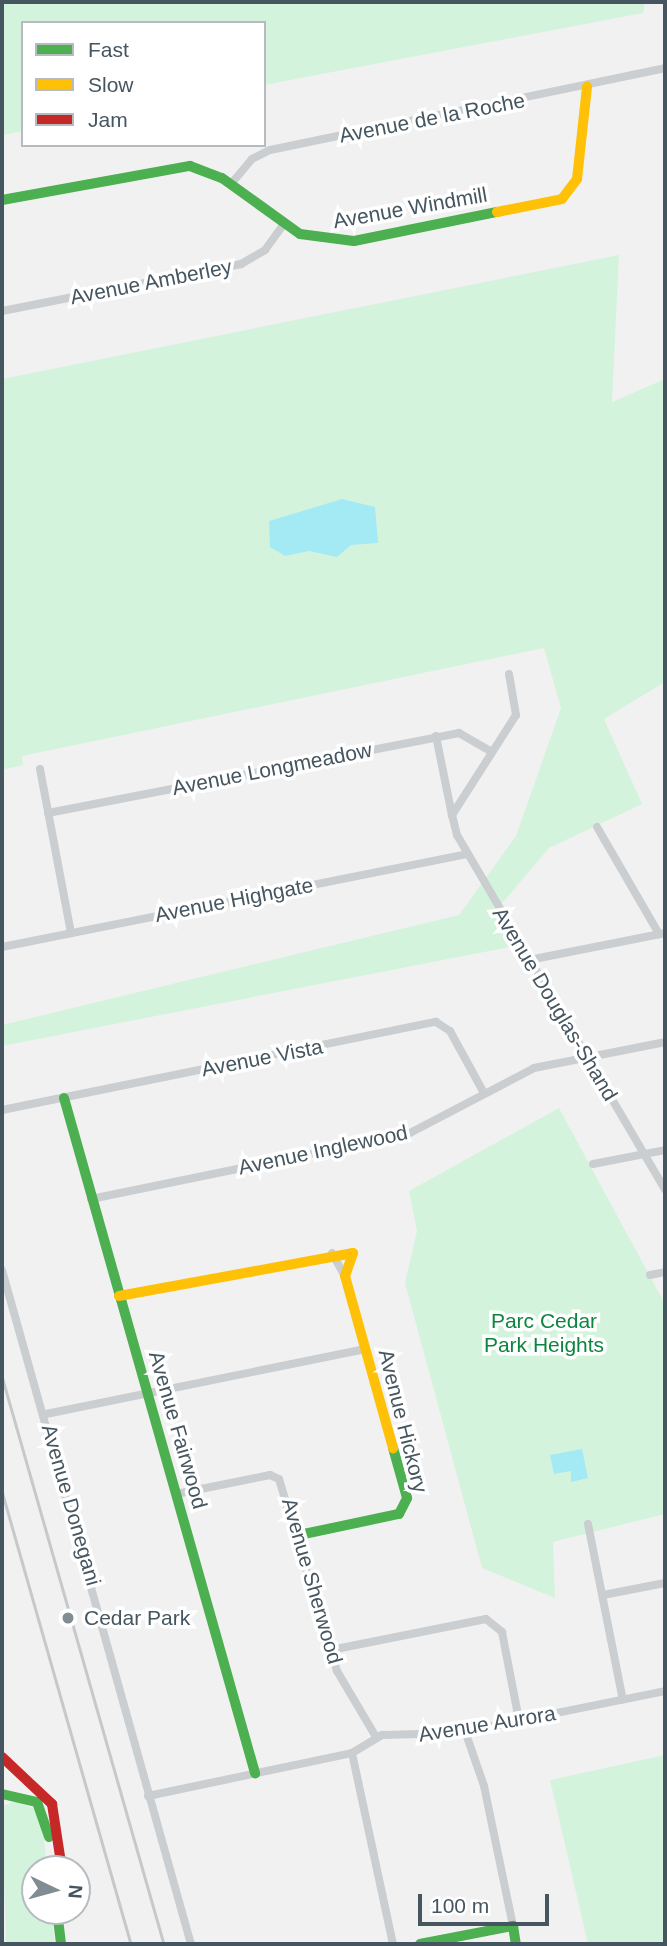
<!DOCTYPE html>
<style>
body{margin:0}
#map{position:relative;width:667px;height:1946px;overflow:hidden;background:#f2f1f1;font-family:Arial,sans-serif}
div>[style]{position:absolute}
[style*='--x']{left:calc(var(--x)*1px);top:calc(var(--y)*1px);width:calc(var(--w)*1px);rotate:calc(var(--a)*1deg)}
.green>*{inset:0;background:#d4f3dd}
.water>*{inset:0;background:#a4eaf4}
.street>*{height:8px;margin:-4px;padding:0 4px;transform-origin:4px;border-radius:4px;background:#caced1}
.fast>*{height:10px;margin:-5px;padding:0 5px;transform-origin:5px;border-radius:5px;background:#4caf50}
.slow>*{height:10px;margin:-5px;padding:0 5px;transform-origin:5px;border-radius:5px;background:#ffc107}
.jam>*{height:10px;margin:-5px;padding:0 5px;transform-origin:5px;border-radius:5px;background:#c62828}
.rail>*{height:2.5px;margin:-1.25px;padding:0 1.25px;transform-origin:1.25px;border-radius:1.25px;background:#c6c8ca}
.dots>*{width:19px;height:19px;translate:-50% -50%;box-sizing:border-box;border:4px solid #fff;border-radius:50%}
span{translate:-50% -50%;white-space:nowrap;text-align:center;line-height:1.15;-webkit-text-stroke:7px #fff;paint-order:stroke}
.street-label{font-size:21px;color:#465660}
.park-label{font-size:21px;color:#0d8540}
.poi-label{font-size:21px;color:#465660}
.left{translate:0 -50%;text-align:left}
.frame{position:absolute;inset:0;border:4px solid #465660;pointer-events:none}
.legend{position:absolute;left:21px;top:21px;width:245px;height:126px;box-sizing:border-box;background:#fff;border:2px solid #b5bbbf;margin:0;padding:9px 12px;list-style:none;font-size:21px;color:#465660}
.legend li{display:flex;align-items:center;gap:14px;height:35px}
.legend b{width:35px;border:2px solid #b5bbbf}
.north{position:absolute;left:21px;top:1855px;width:70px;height:70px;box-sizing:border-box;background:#fff;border:2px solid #b5bbbf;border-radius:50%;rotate:95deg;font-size:19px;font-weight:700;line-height:28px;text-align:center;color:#465660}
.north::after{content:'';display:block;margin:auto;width:24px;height:32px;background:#828c93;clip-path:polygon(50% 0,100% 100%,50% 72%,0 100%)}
.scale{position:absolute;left:418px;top:1894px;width:131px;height:32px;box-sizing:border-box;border:4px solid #465660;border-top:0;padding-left:9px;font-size:21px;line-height:24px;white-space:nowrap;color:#465660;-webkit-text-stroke:5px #fff;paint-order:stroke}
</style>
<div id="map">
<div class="green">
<div style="clip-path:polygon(2px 2px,645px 2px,643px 13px,264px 85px,264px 23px,23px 23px,23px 131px,2px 135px)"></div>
<div style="clip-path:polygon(619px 255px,612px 402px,665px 379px,665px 682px,604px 719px,642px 804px,549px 848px,498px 908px,520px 945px,2px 1046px,2px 1025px,459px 915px,516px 836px,561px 708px,544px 648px,22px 756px,23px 765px,2px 770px,2px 379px)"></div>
<div style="clip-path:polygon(559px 1108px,665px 1304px,665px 1514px,553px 1542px,555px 1598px,482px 1568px,405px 1283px,417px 1231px,409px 1191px)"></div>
<div style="clip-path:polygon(665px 1755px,665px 1944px,588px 1944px,550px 1780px)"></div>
<div style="clip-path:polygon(16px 1801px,35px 1809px,42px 1822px,47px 1869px,35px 1869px,35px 1911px,51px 1911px,55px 1944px,6px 1944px,2px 1806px)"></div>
</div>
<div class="water">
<div style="clip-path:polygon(342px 499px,375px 507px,378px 543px,351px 545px,337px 557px,309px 551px,285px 556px,270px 547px,269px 521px)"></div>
<div style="clip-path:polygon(582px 1449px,588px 1478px,571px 1482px,571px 1471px,554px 1474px,550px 1455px)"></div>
</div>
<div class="street">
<div style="--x:231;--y:184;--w:33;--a:-50"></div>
<div style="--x:252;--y:159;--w:20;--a:-27"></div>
<div style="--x:270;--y:150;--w:403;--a:-11.7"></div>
<div style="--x:2;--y:311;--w:244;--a:-11.1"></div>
<div style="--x:241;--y:264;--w:28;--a:-30"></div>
<div style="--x:265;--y:250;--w:32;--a:-54"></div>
<div style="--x:509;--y:674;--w:42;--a:80.3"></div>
<div style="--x:516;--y:715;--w:119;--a:122.6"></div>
<div style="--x:452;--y:815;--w:21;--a:76"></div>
<div style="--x:457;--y:835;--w:411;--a:59.6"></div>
<div style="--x:436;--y:736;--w:81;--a:78.6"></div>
<div style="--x:40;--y:769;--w:167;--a:79.3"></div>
<div style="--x:48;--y:813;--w:419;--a:-11"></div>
<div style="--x:459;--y:733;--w:38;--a:30"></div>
<div style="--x:597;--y:827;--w:124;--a:59.9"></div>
<div style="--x:2;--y:947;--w:474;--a:-11.3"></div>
<div style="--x:529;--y:960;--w:139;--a:-11.2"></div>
<div style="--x:2;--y:1110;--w:443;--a:-11.5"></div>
<div style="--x:436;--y:1022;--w:17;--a:33"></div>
<div style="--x:450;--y:1031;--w:71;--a:61.3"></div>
<div style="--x:593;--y:1164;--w:73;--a:-11"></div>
<div style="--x:91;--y:1199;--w:324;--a:-11.6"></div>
<div style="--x:408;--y:1134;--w:142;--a:-27.6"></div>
<div style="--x:534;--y:1068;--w:134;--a:-11.2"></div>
<div style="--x:332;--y:1253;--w:26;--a:61"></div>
<div style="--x:2;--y:1270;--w:700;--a:74.34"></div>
<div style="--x:650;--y:1275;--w:15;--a:-11"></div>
<div style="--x:46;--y:1414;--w:326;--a:-11.5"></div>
<div style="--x:176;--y:1494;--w:96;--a:-11.4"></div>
<div style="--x:270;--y:1475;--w:10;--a:24"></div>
<div style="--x:279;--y:1479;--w:201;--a:73.2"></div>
<div style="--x:337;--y:1671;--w:77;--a:59.4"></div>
<div style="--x:588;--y:1524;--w:179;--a:78.8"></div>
<div style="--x:603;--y:1595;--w:63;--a:-11"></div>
<div style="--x:331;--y:1650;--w:158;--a:-11.3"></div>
<div style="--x:486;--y:1619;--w:21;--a:39"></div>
<div style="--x:502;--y:1632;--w:90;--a:79.1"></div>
<div style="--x:465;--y:1731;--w:58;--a:70.9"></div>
<div style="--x:484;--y:1786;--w:143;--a:78.3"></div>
<div style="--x:352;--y:1753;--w:195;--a:77.9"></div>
<div style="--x:148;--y:1796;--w:208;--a:-11.9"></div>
<div style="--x:352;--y:1753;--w:35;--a:-31"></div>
<div style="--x:382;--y:1735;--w:75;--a:-1.5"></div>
<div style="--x:457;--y:1733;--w:212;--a:-11.4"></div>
</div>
<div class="fast">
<div style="--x:2;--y:200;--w:191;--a:-10.3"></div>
<div style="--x:190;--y:166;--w:34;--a:21"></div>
<div style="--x:222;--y:178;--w:96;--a:35.7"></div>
<div style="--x:300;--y:234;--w:54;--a:7.4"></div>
<div style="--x:354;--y:241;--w:146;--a:-11.5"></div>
<div style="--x:64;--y:1098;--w:702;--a:74.2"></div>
<div style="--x:299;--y:1535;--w:102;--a:-11.9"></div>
<div style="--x:399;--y:1514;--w:18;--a:-63"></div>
<div style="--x:407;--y:1498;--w:52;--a:-105.6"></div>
<div style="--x:2;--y:1794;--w:36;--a:13"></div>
<div style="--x:37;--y:1802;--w:37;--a:71"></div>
<div style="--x:57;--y:1911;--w:33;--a:83"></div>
<div style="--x:420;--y:1944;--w:95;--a:-11"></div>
<div style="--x:513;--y:1926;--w:18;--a:81"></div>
</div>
<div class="slow">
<div style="--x:497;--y:212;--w:66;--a:-11.3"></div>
<div style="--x:562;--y:199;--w:25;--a:-53"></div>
<div style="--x:577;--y:179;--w:93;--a:-83.8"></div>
<div style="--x:119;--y:1296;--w:238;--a:-10.4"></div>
<div style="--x:353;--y:1253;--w:24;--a:109"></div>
<div style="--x:345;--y:1276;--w:179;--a:74.4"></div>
</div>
<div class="jam">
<div style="--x:2;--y:1757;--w:69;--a:43.2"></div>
<div style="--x:52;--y:1804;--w:66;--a:81.3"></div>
</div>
<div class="rail">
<div style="--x:2;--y:1376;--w:591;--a:74.08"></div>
<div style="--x:2;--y:1491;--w:471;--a:74.1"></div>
</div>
<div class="dots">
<div style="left:68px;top:1618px;background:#828c93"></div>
</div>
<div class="street-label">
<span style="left:432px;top:118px;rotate:-11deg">Avenue de la Roche</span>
<span style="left:410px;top:208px;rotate:-10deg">Avenue Windmill</span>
<span style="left:151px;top:282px;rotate:-11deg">Avenue Amberley</span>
<span style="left:272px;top:769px;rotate:-11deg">Avenue Longmeadow</span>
<span style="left:234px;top:900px;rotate:-11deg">Avenue Highgate</span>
<span style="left:555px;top:1004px;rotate:59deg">Avenue Douglas-Shand</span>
<span style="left:262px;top:1058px;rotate:-11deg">Avenue Vista</span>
<span style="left:323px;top:1150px;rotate:-12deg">Avenue Inglewood</span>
<span style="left:403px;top:1421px;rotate:76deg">Avenue Hickory</span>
<span style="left:178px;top:1430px;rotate:74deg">Avenue Fairwood</span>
<span style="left:71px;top:1505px;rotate:74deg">Avenue Donegani</span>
<span style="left:312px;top:1581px;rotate:74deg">Avenue Sherwood</span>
<span style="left:487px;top:1724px;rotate:-9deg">Avenue Aurora</span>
</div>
<div class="park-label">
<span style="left:544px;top:1333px">Parc Cedar<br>Park Heights</span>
</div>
<div class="poi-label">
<span class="left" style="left:84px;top:1618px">Cedar Park</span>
</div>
<div class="frame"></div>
<ul class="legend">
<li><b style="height:9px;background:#4caf50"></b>Fast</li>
<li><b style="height:9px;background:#ffc107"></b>Slow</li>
<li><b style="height:9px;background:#c62828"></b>Jam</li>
</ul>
<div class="north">N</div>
<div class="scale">100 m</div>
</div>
